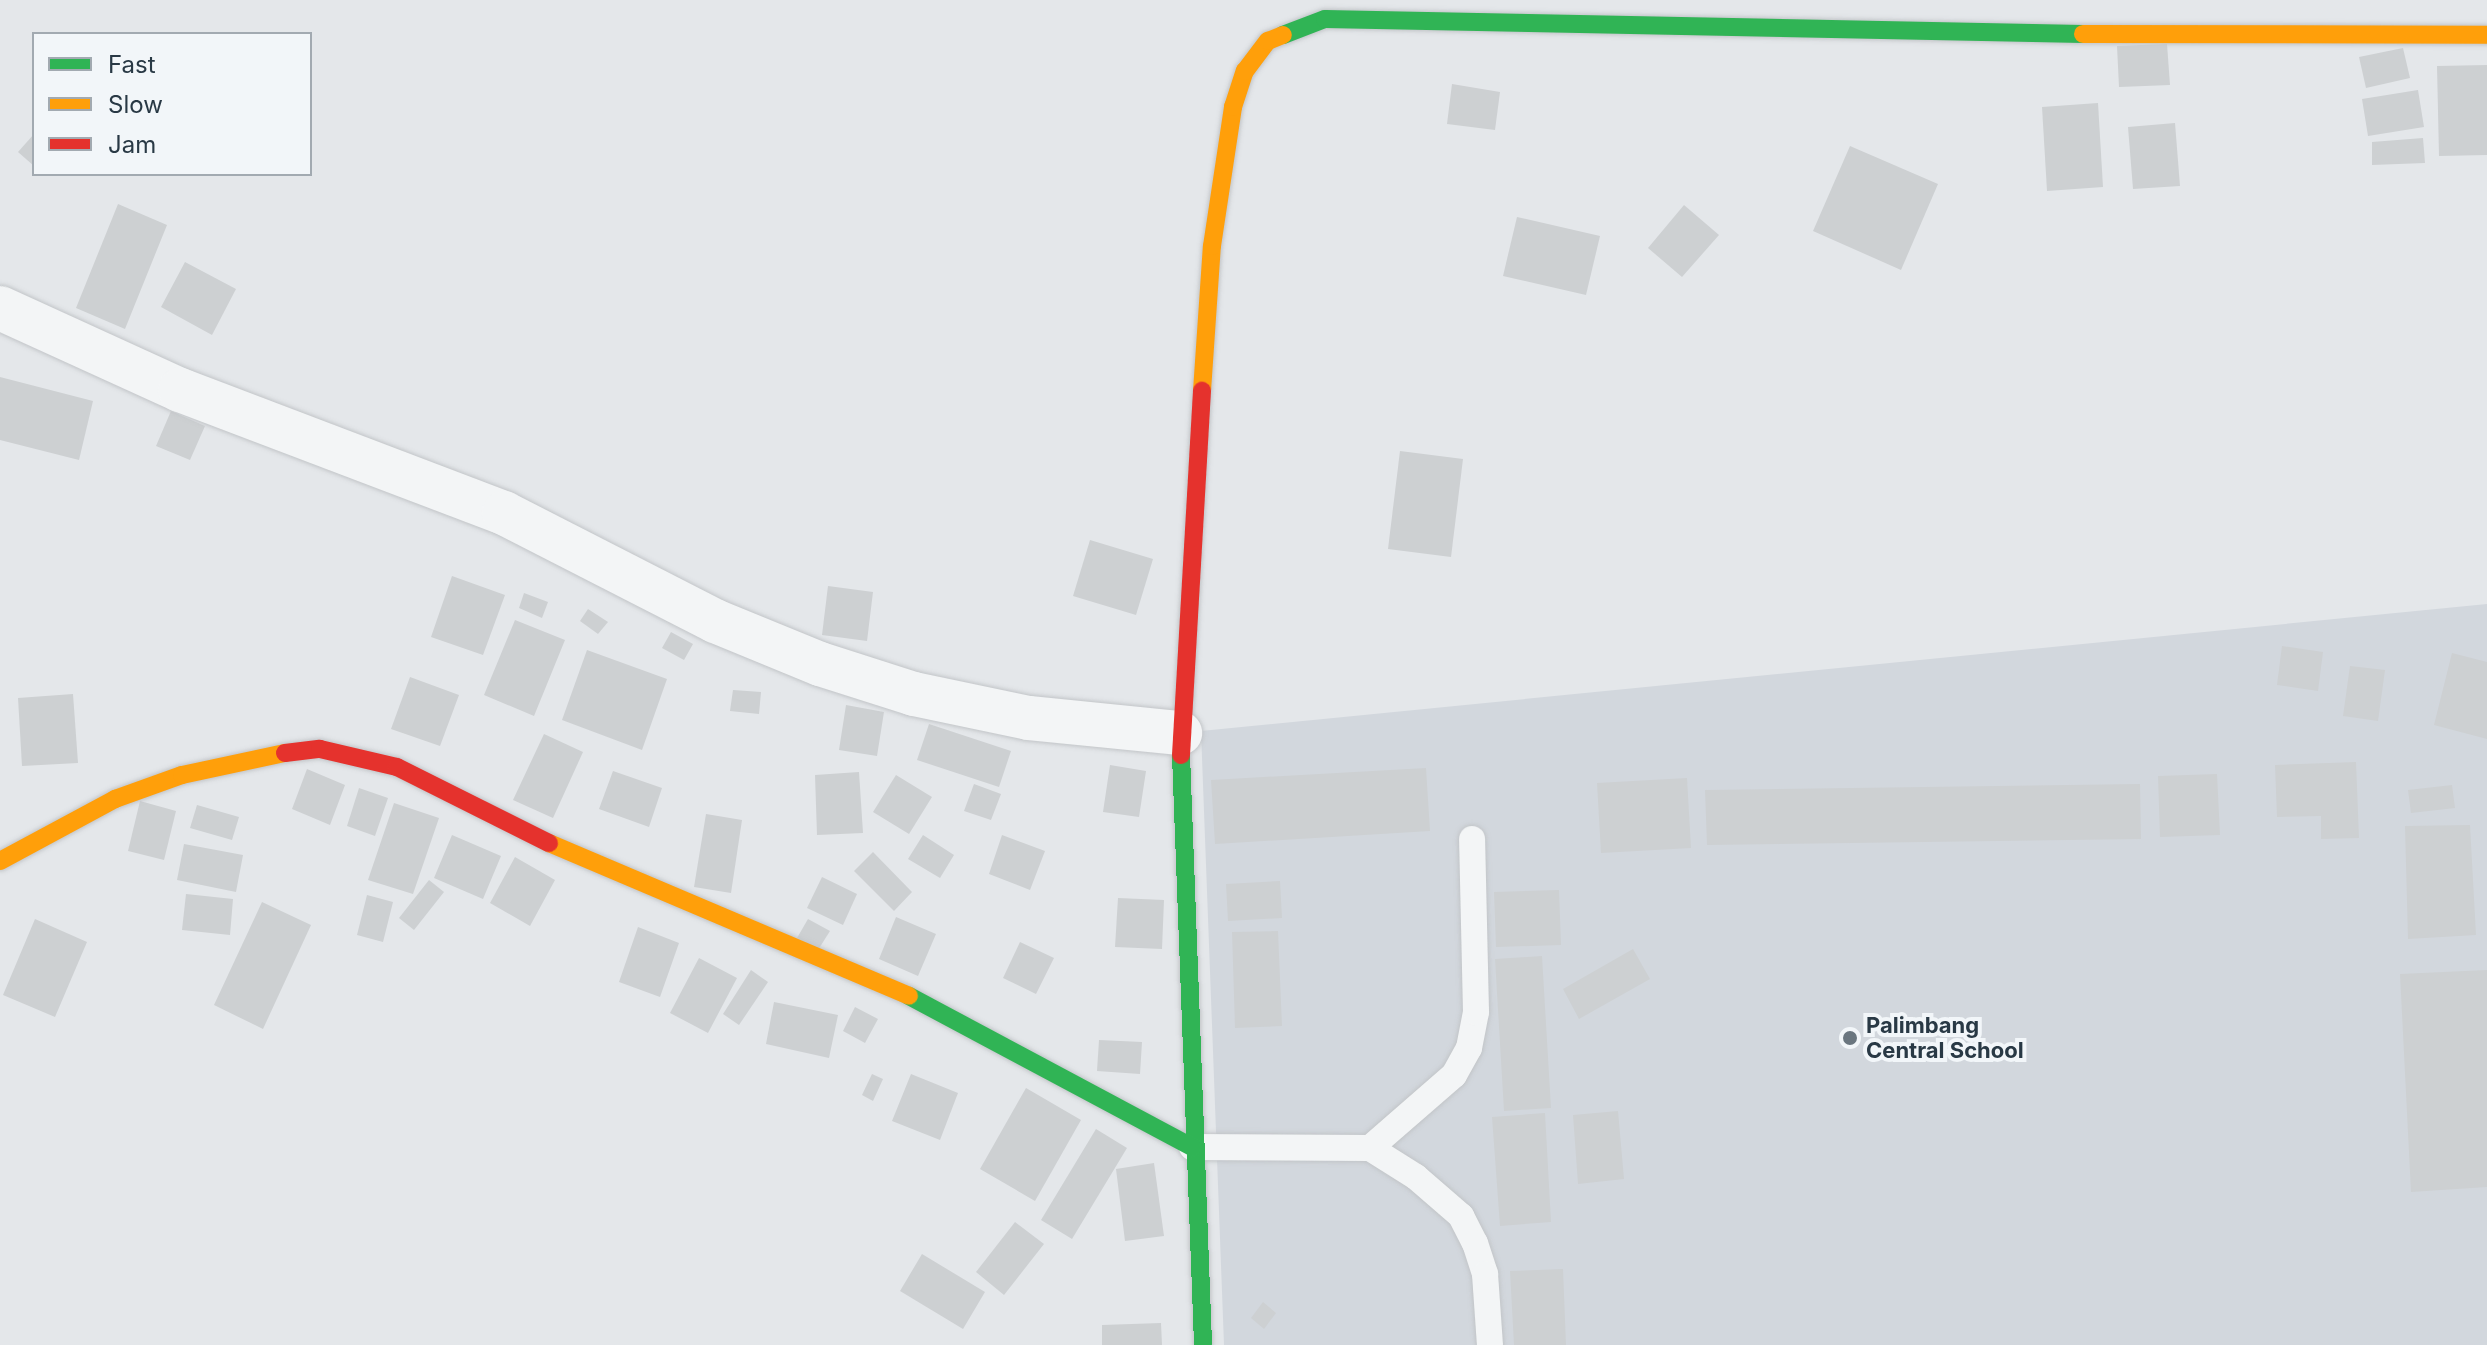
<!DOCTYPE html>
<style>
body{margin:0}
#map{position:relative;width:2487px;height:1345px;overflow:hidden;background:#e4e7ea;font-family:Inter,sans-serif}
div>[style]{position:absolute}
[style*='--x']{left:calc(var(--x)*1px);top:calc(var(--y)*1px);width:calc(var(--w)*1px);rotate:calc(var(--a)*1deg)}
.built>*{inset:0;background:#d2d7dd}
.building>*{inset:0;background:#cdd0d2}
.roads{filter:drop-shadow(0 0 2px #c2c5c8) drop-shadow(0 0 2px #c2c5c8)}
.lane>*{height:26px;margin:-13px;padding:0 13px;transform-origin:13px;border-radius:13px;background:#f3f5f6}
.street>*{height:44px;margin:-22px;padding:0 22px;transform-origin:22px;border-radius:22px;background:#f3f5f6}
.fast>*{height:18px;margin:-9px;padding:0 9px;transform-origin:9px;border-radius:9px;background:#30b455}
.slow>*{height:18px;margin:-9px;padding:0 9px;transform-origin:9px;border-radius:9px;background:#ff9f0a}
.jam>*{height:18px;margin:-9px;padding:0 9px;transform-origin:9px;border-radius:9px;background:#e5322d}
.dots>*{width:22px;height:22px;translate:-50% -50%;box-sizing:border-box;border:4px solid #f2f6f9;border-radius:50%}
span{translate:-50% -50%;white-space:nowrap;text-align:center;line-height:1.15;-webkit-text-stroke:8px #f2f6f9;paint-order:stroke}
.poi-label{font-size:22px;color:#293945;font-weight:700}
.left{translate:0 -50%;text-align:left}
.legend{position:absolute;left:32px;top:32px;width:280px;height:144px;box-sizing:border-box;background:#f2f6f9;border:2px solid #a2aab1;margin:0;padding:10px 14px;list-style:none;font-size:24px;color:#293945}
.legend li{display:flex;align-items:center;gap:16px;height:40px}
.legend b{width:40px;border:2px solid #a2aab1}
</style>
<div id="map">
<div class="built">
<div style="clip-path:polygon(2487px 604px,2487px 1345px,1224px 1345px,1201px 731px)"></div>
</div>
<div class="building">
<div style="clip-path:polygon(2167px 44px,2170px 85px,2119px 87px,2117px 46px)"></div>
<div style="clip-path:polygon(2403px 48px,2410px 78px,2366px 88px,2359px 57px)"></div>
<div style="clip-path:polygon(2487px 65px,2487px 155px,2439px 156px,2437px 66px)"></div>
<div style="clip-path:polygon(1452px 84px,1500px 92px,1495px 130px,1447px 124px)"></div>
<div style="clip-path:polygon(2418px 90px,2424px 127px,2368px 136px,2362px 99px)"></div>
<div style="clip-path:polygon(2098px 103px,2103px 187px,2047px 191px,2042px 107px)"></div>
<div style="clip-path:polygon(2175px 123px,2180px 186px,2133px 189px,2128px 127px)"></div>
<div style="clip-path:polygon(34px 134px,34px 166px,18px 152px)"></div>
<div style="clip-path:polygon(2423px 138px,2425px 163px,2372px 165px,2372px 142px)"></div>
<div style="clip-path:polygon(1850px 146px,1938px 184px,1901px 270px,1813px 231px)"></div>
<div style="clip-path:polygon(118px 204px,167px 225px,125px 329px,76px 308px)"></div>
<div style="clip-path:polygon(1684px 205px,1719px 235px,1682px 277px,1648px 248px)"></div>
<div style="clip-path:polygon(1517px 217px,1600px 236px,1586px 295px,1503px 276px)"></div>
<div style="clip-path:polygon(185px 262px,236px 289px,212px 335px,161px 307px)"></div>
<div style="clip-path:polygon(0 377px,93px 401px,79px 460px,0 440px)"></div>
<div style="clip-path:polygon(171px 411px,205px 426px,190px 460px,156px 446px)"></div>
<div style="clip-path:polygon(1400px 451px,1463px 459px,1451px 557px,1388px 549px)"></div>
<div style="clip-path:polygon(1090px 540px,1153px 559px,1136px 615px,1073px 596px)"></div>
<div style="clip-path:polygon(452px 576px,505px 595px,483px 655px,431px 637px)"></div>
<div style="clip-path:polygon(828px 586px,873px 592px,867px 641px,822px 635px)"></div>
<div style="clip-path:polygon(524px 593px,548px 602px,542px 618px,519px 608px)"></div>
<div style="clip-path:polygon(588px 609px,608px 622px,598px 634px,580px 621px)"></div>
<div style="clip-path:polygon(515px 620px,565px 640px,534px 716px,484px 695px)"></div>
<div style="clip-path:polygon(671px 632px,693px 644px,684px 660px,662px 648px)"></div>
<div style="clip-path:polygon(2282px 646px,2323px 652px,2318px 691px,2277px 685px)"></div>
<div style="clip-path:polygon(587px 650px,667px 679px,642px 750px,562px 720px)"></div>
<div style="clip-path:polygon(2452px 653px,2487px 662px,2487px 739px,2434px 725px)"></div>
<div style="clip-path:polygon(2350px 666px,2385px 670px,2378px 721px,2343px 716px)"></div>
<div style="clip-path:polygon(410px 677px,459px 695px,440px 746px,391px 729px)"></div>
<div style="clip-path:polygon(733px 690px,761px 692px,759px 714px,730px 711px)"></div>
<div style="clip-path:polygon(73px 694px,78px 763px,22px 766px,18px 698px)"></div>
<div style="clip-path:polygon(846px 705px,884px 712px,877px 756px,839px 750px)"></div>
<div style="clip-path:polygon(929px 724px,1011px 751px,999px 787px,917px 760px)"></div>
<div style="clip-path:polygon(544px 734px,583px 752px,553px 818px,513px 800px)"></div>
<div style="clip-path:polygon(2356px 762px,2359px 838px,2321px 839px,2321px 816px,2277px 817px,2275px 765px)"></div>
<div style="clip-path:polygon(1110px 765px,1146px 771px,1139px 817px,1103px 812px)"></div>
<div style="clip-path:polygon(1426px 768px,1430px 831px,1215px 844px,1211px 780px)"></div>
<div style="clip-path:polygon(307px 769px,345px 785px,330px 825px,292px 809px)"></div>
<div style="clip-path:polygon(613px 771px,662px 788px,649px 827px,599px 809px)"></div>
<div style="clip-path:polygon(859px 772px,863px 833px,817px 835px,815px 775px)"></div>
<div style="clip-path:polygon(2217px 774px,2220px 835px,2160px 837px,2158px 776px)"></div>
<div style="clip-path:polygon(896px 775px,932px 797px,909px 834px,873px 812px)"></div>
<div style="clip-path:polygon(1687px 778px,1691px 848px,1601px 853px,1597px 783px)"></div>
<div style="clip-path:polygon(974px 784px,1001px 794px,991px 820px,964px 811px)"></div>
<div style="clip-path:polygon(2140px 784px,2141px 839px,1707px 845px,1705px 790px)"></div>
<div style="clip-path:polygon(2452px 785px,2455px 808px,2411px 813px,2408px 790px)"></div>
<div style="clip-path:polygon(359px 788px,388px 798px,375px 836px,347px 826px)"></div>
<div style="clip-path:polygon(140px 801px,176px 811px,164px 860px,128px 851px)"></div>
<div style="clip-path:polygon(394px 803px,439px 818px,413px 894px,368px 880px)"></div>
<div style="clip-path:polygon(197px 805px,239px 817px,232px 840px,190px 828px)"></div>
<div style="clip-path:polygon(706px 814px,742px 820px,731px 893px,694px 887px)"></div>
<div style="clip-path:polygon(2470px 825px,2476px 935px,2408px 939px,2405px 826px)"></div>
<div style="clip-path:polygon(452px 835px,501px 856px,483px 899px,434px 878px)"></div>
<div style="clip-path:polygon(923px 835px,954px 855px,940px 878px,908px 859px)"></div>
<div style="clip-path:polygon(1002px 835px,1045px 851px,1030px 890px,989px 874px)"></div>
<div style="clip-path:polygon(184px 844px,243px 855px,236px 892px,177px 880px)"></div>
<div style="clip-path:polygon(873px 852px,912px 892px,894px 911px,854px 871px)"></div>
<div style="clip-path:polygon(515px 857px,555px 880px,530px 926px,490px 903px)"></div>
<div style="clip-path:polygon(822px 877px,857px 894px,843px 925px,807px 908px)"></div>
<div style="clip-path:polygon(429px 880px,444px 892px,414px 930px,399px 918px)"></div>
<div style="clip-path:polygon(1280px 881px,1282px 918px,1228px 921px,1226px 884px)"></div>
<div style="clip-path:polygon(1559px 890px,1561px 945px,1496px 947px,1494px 892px)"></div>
<div style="clip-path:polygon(186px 894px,233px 899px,230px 935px,182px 930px)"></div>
<div style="clip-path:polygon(367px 895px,393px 902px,383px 942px,357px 935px)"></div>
<div style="clip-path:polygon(1118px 898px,1164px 900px,1162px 949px,1115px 947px)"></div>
<div style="clip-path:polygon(262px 902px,311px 925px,263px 1029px,214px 1005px)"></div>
<div style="clip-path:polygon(896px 917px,936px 934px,918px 976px,879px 959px)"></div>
<div style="clip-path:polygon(35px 919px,87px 942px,55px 1017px,3px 995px)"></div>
<div style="clip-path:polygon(808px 919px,830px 931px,818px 950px,797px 938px)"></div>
<div style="clip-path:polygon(638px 927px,679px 943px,660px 997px,619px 982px)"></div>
<div style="clip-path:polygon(1278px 931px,1282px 1026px,1235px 1028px,1232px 932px)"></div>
<div style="clip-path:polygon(1020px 942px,1054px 958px,1036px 994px,1003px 978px)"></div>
<div style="clip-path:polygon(1633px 949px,1650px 979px,1579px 1019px,1563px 989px)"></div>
<div style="clip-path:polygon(1542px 956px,1551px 1108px,1504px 1111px,1495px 959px)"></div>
<div style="clip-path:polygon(699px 958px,737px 978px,708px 1033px,670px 1013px)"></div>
<div style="clip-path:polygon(751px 970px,768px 982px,739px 1025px,723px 1014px)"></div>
<div style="clip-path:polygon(2487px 970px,2487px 1187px,2411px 1192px,2400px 974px)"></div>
<div style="clip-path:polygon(774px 1002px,838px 1015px,829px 1058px,766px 1044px)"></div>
<div style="clip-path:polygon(855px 1007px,878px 1019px,865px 1043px,843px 1031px)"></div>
<div style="clip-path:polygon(1099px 1040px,1142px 1042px,1140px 1074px,1097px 1071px)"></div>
<div style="clip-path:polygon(872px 1074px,883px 1079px,873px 1101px,862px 1095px)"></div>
<div style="clip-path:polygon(911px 1074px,958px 1093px,940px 1140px,892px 1121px)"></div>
<div style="clip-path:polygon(1026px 1088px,1081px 1120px,1035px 1201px,980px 1169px)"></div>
<div style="clip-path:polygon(1618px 1111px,1624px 1179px,1578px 1184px,1573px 1115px)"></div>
<div style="clip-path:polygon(1545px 1113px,1551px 1222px,1500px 1226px,1492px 1117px)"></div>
<div style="clip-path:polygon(1096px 1129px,1127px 1148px,1072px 1239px,1041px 1220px)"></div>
<div style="clip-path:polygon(1154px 1163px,1164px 1236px,1125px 1241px,1116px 1169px)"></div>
<div style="clip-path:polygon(1015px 1222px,1044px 1244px,1004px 1295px,976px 1272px)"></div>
<div style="clip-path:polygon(922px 1254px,985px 1292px,963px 1329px,900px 1291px)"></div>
<div style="clip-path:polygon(1563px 1269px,1566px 1345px,1514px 1345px,1510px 1271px)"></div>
<div style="clip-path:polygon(1263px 1302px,1276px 1313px,1264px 1329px,1251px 1318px)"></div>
<div style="clip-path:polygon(1161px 1323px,1162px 1345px,1102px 1345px,1102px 1325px)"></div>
</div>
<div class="roads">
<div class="lane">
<div style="--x:1192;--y:1147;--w:178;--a:0.3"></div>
<div style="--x:1370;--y:1148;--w:54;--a:32.2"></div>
<div style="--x:1416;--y:1177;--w:60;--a:40.9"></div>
<div style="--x:1461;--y:1216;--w:30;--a:63"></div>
<div style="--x:1475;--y:1243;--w:33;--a:72"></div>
<div style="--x:1485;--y:1274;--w:71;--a:86"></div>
<div style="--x:1370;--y:1148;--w:111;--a:-41"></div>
<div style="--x:1454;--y:1075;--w:31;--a:-61"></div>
<div style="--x:1469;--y:1048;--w:37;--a:-79"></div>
<div style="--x:1476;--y:1012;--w:173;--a:-91.3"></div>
</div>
<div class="street">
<div style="--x:0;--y:308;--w:198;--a:24.5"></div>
<div style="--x:180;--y:390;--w:347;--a:20.8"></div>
<div style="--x:504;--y:513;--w:237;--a:27.1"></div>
<div style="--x:715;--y:621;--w:113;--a:22.3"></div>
<div style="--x:820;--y:664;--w:99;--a:17.7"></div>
<div style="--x:914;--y:694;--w:117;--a:11.8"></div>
<div style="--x:1029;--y:718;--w:152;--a:5.7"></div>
</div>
<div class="fast">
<div style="--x:1283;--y:35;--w:45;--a:-20.9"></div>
<div style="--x:1325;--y:19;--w:758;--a:1.13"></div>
<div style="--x:1181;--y:755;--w:590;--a:87.86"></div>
<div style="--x:909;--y:996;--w:321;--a:28.1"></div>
</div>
<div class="slow">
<div style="--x:2083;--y:34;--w:404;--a:0.1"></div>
<div style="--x:1202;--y:391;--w:145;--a:-86.1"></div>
<div style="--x:1212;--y:246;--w:141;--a:-81.4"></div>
<div style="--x:1233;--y:107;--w:38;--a:-72"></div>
<div style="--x:1245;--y:71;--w:38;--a:-53"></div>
<div style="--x:1268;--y:41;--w:16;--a:-22"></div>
<div style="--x:549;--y:843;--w:391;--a:23"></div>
<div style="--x:0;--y:861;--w:131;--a:-28.3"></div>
<div style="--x:115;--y:799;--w:71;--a:-19.7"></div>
<div style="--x:182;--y:775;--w:105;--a:-12.1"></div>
</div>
<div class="jam">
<div style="--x:285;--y:753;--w:35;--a:-7"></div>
<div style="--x:320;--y:749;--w:79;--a:13.2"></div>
<div style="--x:397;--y:767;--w:170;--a:26.6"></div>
<div style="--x:1181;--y:755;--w:365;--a:-86.7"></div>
</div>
</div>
<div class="dots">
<div style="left:1850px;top:1038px;background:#6a767f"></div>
</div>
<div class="poi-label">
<span class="left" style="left:1866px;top:1038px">Palimbang<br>Central School</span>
</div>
<ul class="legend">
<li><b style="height:10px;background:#30b455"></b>Fast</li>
<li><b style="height:10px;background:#ff9f0a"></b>Slow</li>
<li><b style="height:10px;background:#e5322d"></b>Jam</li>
</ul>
</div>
